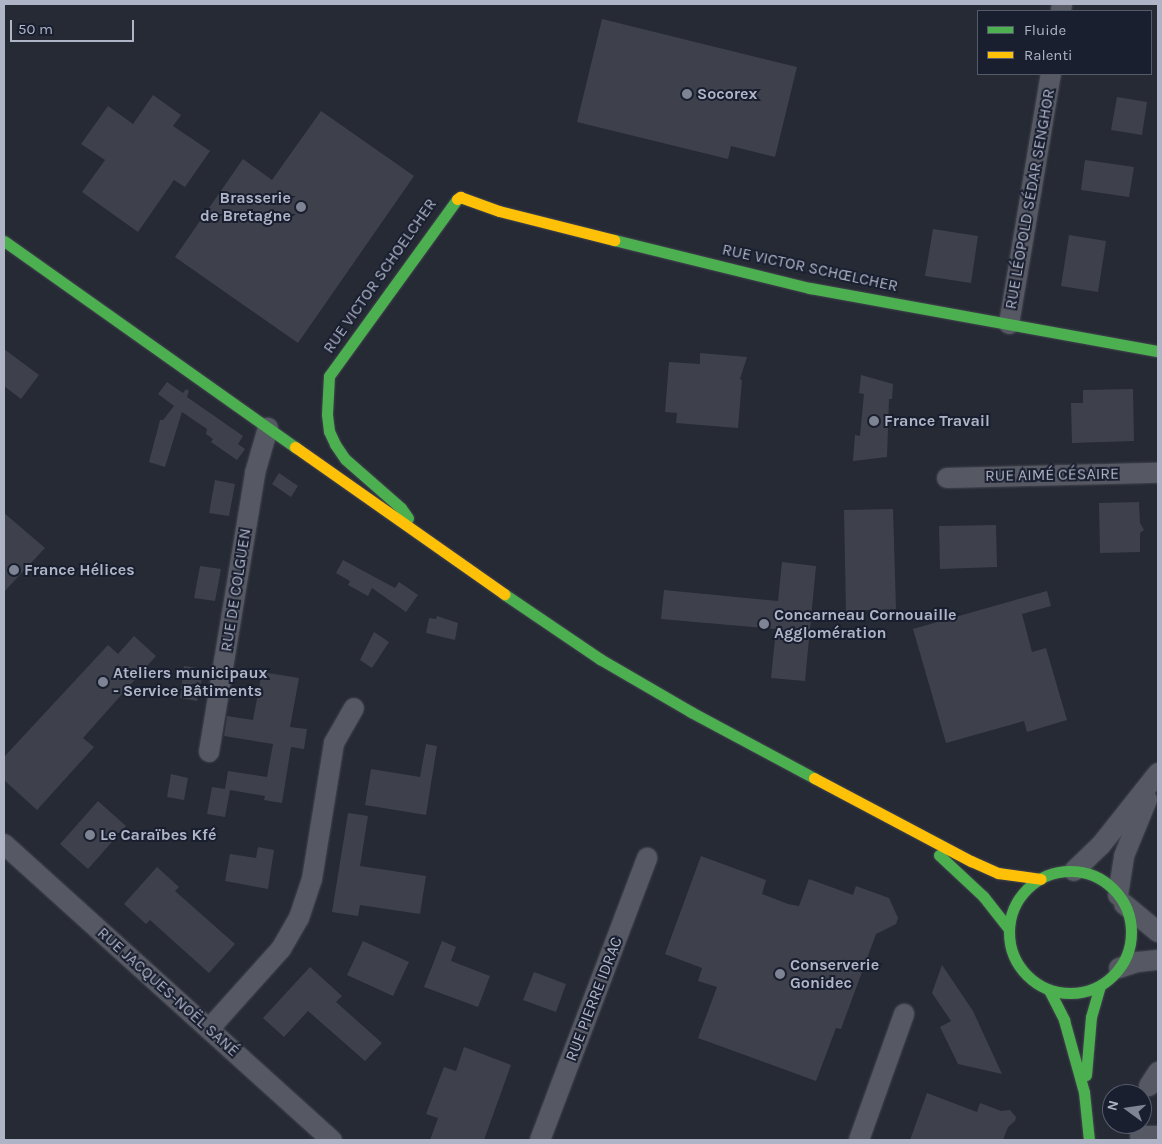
<!DOCTYPE html>
<meta charset="utf-8">
<style>
body{margin:0}
#map{position:relative;width:1162px;height:1144px;overflow:hidden;background:#262a35;font-family:Karla,sans-serif}
div>[style]{position:absolute}
[style*='--x']{left:calc(var(--x)*1px);top:calc(var(--y)*1px);width:calc(var(--w)*1px);rotate:calc(var(--a)*1deg)}
.building>*{inset:0;background:#3e414b}
.roads{filter:drop-shadow(0 0 1px #42454e) drop-shadow(0 0 1px #42454e)}
.street>*{height:20px;margin:-10px;padding:0 10px;transform-origin:10px;border-radius:10px;background:#565963}
.fast>*{height:11px;margin:-5.5px;padding:0 5.5px;transform-origin:5.5px;border-radius:5.5px;background:#4caf50}
.fast>.ring{margin:-5.5px;padding:0;box-sizing:content-box;background:none;border:11px solid #4caf50;border-radius:50%}
.slow>*{height:11px;margin:-5.5px;padding:0 5.5px;transform-origin:5.5px;border-radius:5.5px;background:#ffc107}
.dots>*{width:14px;height:14px;translate:-50% -50%;box-sizing:border-box;border:2px solid #1a1f30;border-radius:50%}
span{translate:-50% -50%;white-space:nowrap;text-align:center;line-height:1.15;-webkit-text-stroke:4px #1a1f30;paint-order:stroke}
.poi-label{font-size:16px;color:#afb4c7;font-weight:700}
.left{translate:0 -50%;text-align:left}
.right{translate:-100% -50%;text-align:right}
.street-label{font-size:16px;color:#afb4c7}
.frame{position:absolute;inset:0;border:5px solid #afb4c7;pointer-events:none}
.legend{position:absolute;left:977px;top:10px;width:175px;height:65px;box-sizing:border-box;background:#1a1f30;border:1px solid #565b6c;margin:0;padding:6px 9px;list-style:none;font-size:15px;color:#afb4c7}
.legend li{display:flex;align-items:center;gap:10px;height:25px}
.legend b{width:25px;border:1px solid #565b6c}
.north{position:absolute;left:1102px;top:1084px;width:50px;height:50px;box-sizing:border-box;background:#1a1f30;border:1px solid #565b6c;border-radius:50%;rotate:284deg;font-size:14px;font-weight:700;line-height:20px;text-align:center;color:#afb4c7}
.north::after{content:'';display:block;margin:auto;width:18px;height:22px;background:#7f8494;clip-path:polygon(50% 0,100% 100%,50% 72%,0 100%)}
.scale{position:absolute;left:10px;top:20px;width:124px;height:22px;box-sizing:border-box;border:2px solid #afb4c7;border-top:0;padding-left:6px;font-size:15px;line-height:18px;white-space:nowrap;color:#afb4c7;-webkit-text-stroke:4px #1a1f30;paint-order:stroke}
</style>
<div id="map">
<div class="building">
<div style="clip-path:polygon(602px 19px,797px 67px,775px 157px,731px 146px,728px 159px,577px 122px)"></div>
<div style="clip-path:polygon(153px 95px,181px 115px,173px 126px,210px 151px,185px 187px,174px 180px,138px 232px,82px 192px,105px 160px,81px 144px,108px 106px,133px 124px)"></div>
<div style="clip-path:polygon(1117px 97px,1147px 102px,1142px 135px,1111px 130px)"></div>
<div style="clip-path:polygon(321px 111px,414px 176px,298px 343px,175px 257px,243px 159px,272px 180px)"></div>
<div style="clip-path:polygon(1085px 160px,1134px 167px,1129px 197px,1081px 190px)"></div>
<div style="clip-path:polygon(933px 229px,978px 236px,971px 283px,925px 276px)"></div>
<div style="clip-path:polygon(1069px 235px,1106px 241px,1098px 292px,1061px 286px)"></div>
<div style="clip-path:polygon(4px 349px,39px 375px,21px 399px,4px 386px)"></div>
<div style="clip-path:polygon(700px 353px,747px 357px,740px 379px,742px 380px,738px 428px,676px 423px,677px 413px,665px 412px,669px 362px,700px 364px)"></div>
<div style="clip-path:polygon(861px 375px,893px 384px,892px 399px,889px 399px,887px 457px,853px 461px,855px 435px,860px 436px,864px 394px,859px 393px)"></div>
<div style="clip-path:polygon(167px 382px,183px 393px,186px 389px,189px 391px,187px 397px,243px 436px,238px 444px,245px 449px,237px 460px,211px 442px,213px 439px,206px 434px,207px 429px,182px 412px,165px 467px,149px 462px,160px 420px,163px 420px,174px 406px,158px 394px)"></div>
<div style="clip-path:polygon(1133px 389px,1134px 441px,1072px 443px,1071px 403px,1083px 403px,1083px 390px)"></div>
<div style="clip-path:polygon(279px 473px,298px 486px,291px 497px,272px 484px)"></div>
<div style="clip-path:polygon(215px 480px,235px 484px,229px 516px,209px 513px)"></div>
<div style="clip-path:polygon(1139px 502px,1140px 523px,1144px 530px,1140px 533px,1140px 552px,1100px 553px,1099px 503px)"></div>
<div style="clip-path:polygon(893px 509px,896px 609px,846px 611px,844px 510px)"></div>
<div style="clip-path:polygon(4px 513px,45px 548px,4px 592px)"></div>
<div style="clip-path:polygon(996px 525px,997px 567px,940px 569px,939px 526px)"></div>
<div style="clip-path:polygon(343px 560px,395px 588px,399px 582px,418px 595px,406px 612px,372px 588px,368px 596px,348px 585px,350px 581px,336px 573px)"></div>
<div style="clip-path:polygon(782px 562px,816px 566px,805px 681px,771px 678px,776px 629px,661px 619px,664px 590px,778px 601px)"></div>
<div style="clip-path:polygon(200px 566px,221px 569px,215px 601px,194px 598px)"></div>
<div style="clip-path:polygon(1047px 591px,1051px 606px,1022px 614px,1032px 652px,1046px 648px,1067px 720px,1027px 732px,1024px 721px,946px 743px,913px 629px)"></div>
<div style="clip-path:polygon(437px 616px,458px 623px,455px 640px,426px 633px,429px 618px,436px 619px)"></div>
<div style="clip-path:polygon(374px 632px,389px 642px,372px 668px,360px 660px)"></div>
<div style="clip-path:polygon(134px 636px,156px 656px,83px 738px,94px 747px,37px 810px,4px 780px,4px 757px,108px 645px,118px 654px)"></div>
<div style="clip-path:polygon(184px 666px,204px 669px,197px 701px,180px 698px)"></div>
<div style="clip-path:polygon(262px 672px,299px 678px,290px 727px,307px 729px,304px 749px,291px 747px,282px 803px,264px 800px,265px 796px,230px 790px,225px 817px,207px 814px,212px 787px,225px 789px,228px 771px,267px 777px,273px 744px,224px 736px,227px 716px,253px 720px)"></div>
<div style="clip-path:polygon(426px 744px,437px 746px,426px 815px,365px 805px,371px 769px,420px 777px)"></div>
<div style="clip-path:polygon(171px 774px,188px 778px,184px 800px,167px 797px)"></div>
<div style="clip-path:polygon(98px 801px,126px 826px,88px 869px,60px 844px)"></div>
<div style="clip-path:polygon(348px 813px,368px 816px,360px 866px,426px 876px,420px 914px,360px 905px,358px 916px,332px 912px)"></div>
<div style="clip-path:polygon(258px 847px,274px 850px,268px 889px,225px 881px,230px 854px,256px 858px)"></div>
<div style="clip-path:polygon(701px 856px,766px 880px,762px 894px,788px 904px,799px 906px,809px 879px,853px 895px,856px 886px,889px 898px,898px 918px,896px 924px,876px 934px,841px 1029px,836px 1028px,816px 1081px,698px 1038px,717px 987px,698px 981px,702px 968px,665px 954px)"></div>
<div style="clip-path:polygon(157px 867px,179px 887px,175px 891px,235px 944px,209px 973px,150px 920px,146px 924px,124px 904px)"></div>
<div style="clip-path:polygon(363px 941px,409px 962px,393px 996px,347px 975px)"></div>
<div style="clip-path:polygon(442px 941px,456px 947px,451px 961px,490px 976px,478px 1007px,424px 987px)"></div>
<div style="clip-path:polygon(942px 965px,973px 1011px,1002px 1074px,958px 1064px,940px 1027px,951px 1021px,932px 993px)"></div>
<div style="clip-path:polygon(310px 967px,342px 996px,336px 1002px,382px 1043px,365px 1061px,308px 1011px,284px 1037px,263px 1018px)"></div>
<div style="clip-path:polygon(534px 972px,566px 984px,556px 1012px,523px 1000px)"></div>
<div style="clip-path:polygon(464px 1047px,511px 1065px,484px 1140px,430px 1140px,438px 1118px,426px 1114px,444px 1067px,456px 1071px)"></div>
<div style="clip-path:polygon(927px 1093px,977px 1112px,980px 1103px,1001px 1111px,1010px 1110px,1016px 1117px,1015px 1121px,1008px 1127px,1003px 1140px,910px 1140px)"></div>
</div>
<div class="roads">
<div class="street">
<div style="--x:1061;--y:11;--w:7;--a:-82"></div>
<div style="--x:1009;--y:324;--w:254;--a:-80.5"></div>
<div style="--x:947;--y:478;--w:211;--a:-1.4"></div>
<div style="--x:209;--y:752;--w:283;--a:-80.6"></div>
<div style="--x:255;--y:473;--w:47;--a:-73.9"></div>
<div style="--x:4;--y:844;--w:442;--a:42.1"></div>
<div style="--x:1074;--y:871;--w:37;--a:-44"></div>
<div style="--x:1101;--y:845;--w:92;--a:-51.6"></div>
<div style="--x:1118;--y:895;--w:39;--a:-81"></div>
<div style="--x:1124;--y:856;--w:61;--a:-67.7"></div>
<div style="--x:1124;--y:904;--w:44;--a:39.5"></div>
<div style="--x:1119;--y:968;--w:20;--a:-18"></div>
<div style="--x:1138;--y:962;--w:20;--a:-6"></div>
<div style="--x:210;--y:1028;--w:106;--a:-48.1"></div>
<div style="--x:281;--y:949;--w:36;--a:-60"></div>
<div style="--x:299;--y:918;--w:41;--a:-71.6"></div>
<div style="--x:312;--y:879;--w:138;--a:-80.8"></div>
<div style="--x:334;--y:743;--w:40;--a:-60.3"></div>
<div style="--x:1149;--y:1086;--w:17;--a:-57"></div>
<div style="--x:1140;--y:1136;--w:18;--a:0"></div>
<div style="--x:540;--y:1140;--w:302;--a:-69.2"></div>
<div style="--x:859;--y:1140;--w:134;--a:-70.3"></div>
</div>
<div class="fast">
<div style="--x:614;--y:240;--w:202;--a:13.8"></div>
<div style="--x:810;--y:288;--w:354;--a:10.3"></div>
<div style="--x:4;--y:241;--w:357;--a:35.3"></div>
<div style="--x:408;--y:518;--w:12;--a:-125"></div>
<div style="--x:401;--y:508;--w:74;--a:-138.8"></div>
<div style="--x:345;--y:459;--w:18;--a:-124"></div>
<div style="--x:335;--y:444;--w:14;--a:-115"></div>
<div style="--x:329;--y:431;--w:17;--a:-97"></div>
<div style="--x:327;--y:414;--w:38;--a:-87"></div>
<div style="--x:329;--y:376;--w:218;--a:-54.1"></div>
<div style="--x:504;--y:594;--w:116;--a:34.1"></div>
<div style="--x:600;--y:659;--w:105;--a:30.2"></div>
<div style="--x:691;--y:712;--w:140;--a:28.2"></div>
<div style="--x:939;--y:855;--w:60;--a:43"></div>
<div style="--x:983;--y:896;--w:42;--a:51.8"></div>
<div class="ring" style="left:1009px;top:871px;width:111px;height:111px"></div>
<div style="--x:1049;--y:990;--w:34;--a:63"></div>
<div style="--x:1064;--y:1020;--w:75;--a:74.5"></div>
<div style="--x:1084;--y:1092;--w:48;--a:84.1"></div>
<div style="--x:1086;--y:1075;--w:58;--a:-85.1"></div>
<div style="--x:1091;--y:1017;--w:32;--a:-74"></div>
</div>
<div class="slow">
<div style="--x:457;--y:199;--w:4;--a:-34"></div>
<div style="--x:460;--y:197;--w:41;--a:19.7"></div>
<div style="--x:499;--y:211;--w:119;--a:14.2"></div>
<div style="--x:295;--y:447;--w:256;--a:35.1"></div>
<div style="--x:814;--y:778;--w:178;--a:27.9"></div>
<div style="--x:971;--y:861;--w:30;--a:24"></div>
<div style="--x:998;--y:873;--w:43;--a:7.9"></div>
</div>
</div>
<div class="dots">
<div style="left:687px;top:94px;background:#7f8494"></div>
<div style="left:301px;top:207px;background:#7f8494"></div>
<div style="left:874px;top:421px;background:#7f8494"></div>
<div style="left:14px;top:570px;background:#7f8494"></div>
<div style="left:764px;top:624px;background:#7f8494"></div>
<div style="left:103px;top:682px;background:#7f8494"></div>
<div style="left:90px;top:835px;background:#7f8494"></div>
<div style="left:780px;top:974px;background:#7f8494"></div>
</div>
<div class="poi-label">
<span class="left" style="left:697px;top:94px">Socorex</span>
<span class="right" style="left:291px;top:207px">Brasserie<br>de Bretagne</span>
<span class="left" style="left:884px;top:421px">France Travail</span>
<span class="left" style="left:24px;top:570px">France Hélices</span>
<span class="left" style="left:774px;top:624px">Concarneau Cornouaille<br>Agglomération</span>
<span class="left" style="left:113px;top:682px">Ateliers municipaux<br>- Service Bâtiments</span>
<span class="left" style="left:100px;top:835px">Le Caraïbes Kfé</span>
<span class="left" style="left:790px;top:974px">Conserverie<br>Gonidec</span>
</div>
<div class="street-label">
<span style="left:1030px;top:199px;rotate:-80deg">RUE LÉOPOLD SÉDAR SENGHOR</span>
<span style="left:810px;top:268px;rotate:12deg">RUE VICTOR SCHŒLCHER</span>
<span style="left:380px;top:276px;rotate:-55deg">RUE VICTOR SCHOELCHER</span>
<span style="left:1052px;top:475px;rotate:-1deg">RUE AIMÉ CÉSAIRE</span>
<span style="left:236px;top:590px;rotate:-81deg">RUE DE COLGUEN</span>
<span style="left:168px;top:992px;rotate:42deg">RUE JACQUES-NOËL SANÉ</span>
<span style="left:594px;top:999px;rotate:-69deg">RUE PIERRE IDRAC</span>
</div>
<div class="frame"></div>
<ul class="legend">
<li><b style="height:6px;background:#4caf50"></b>Fluide</li>
<li><b style="height:6px;background:#ffc107"></b>Ralenti</li>
</ul>
<div class="north">N</div>
<div class="scale">50 m</div>
</div>
